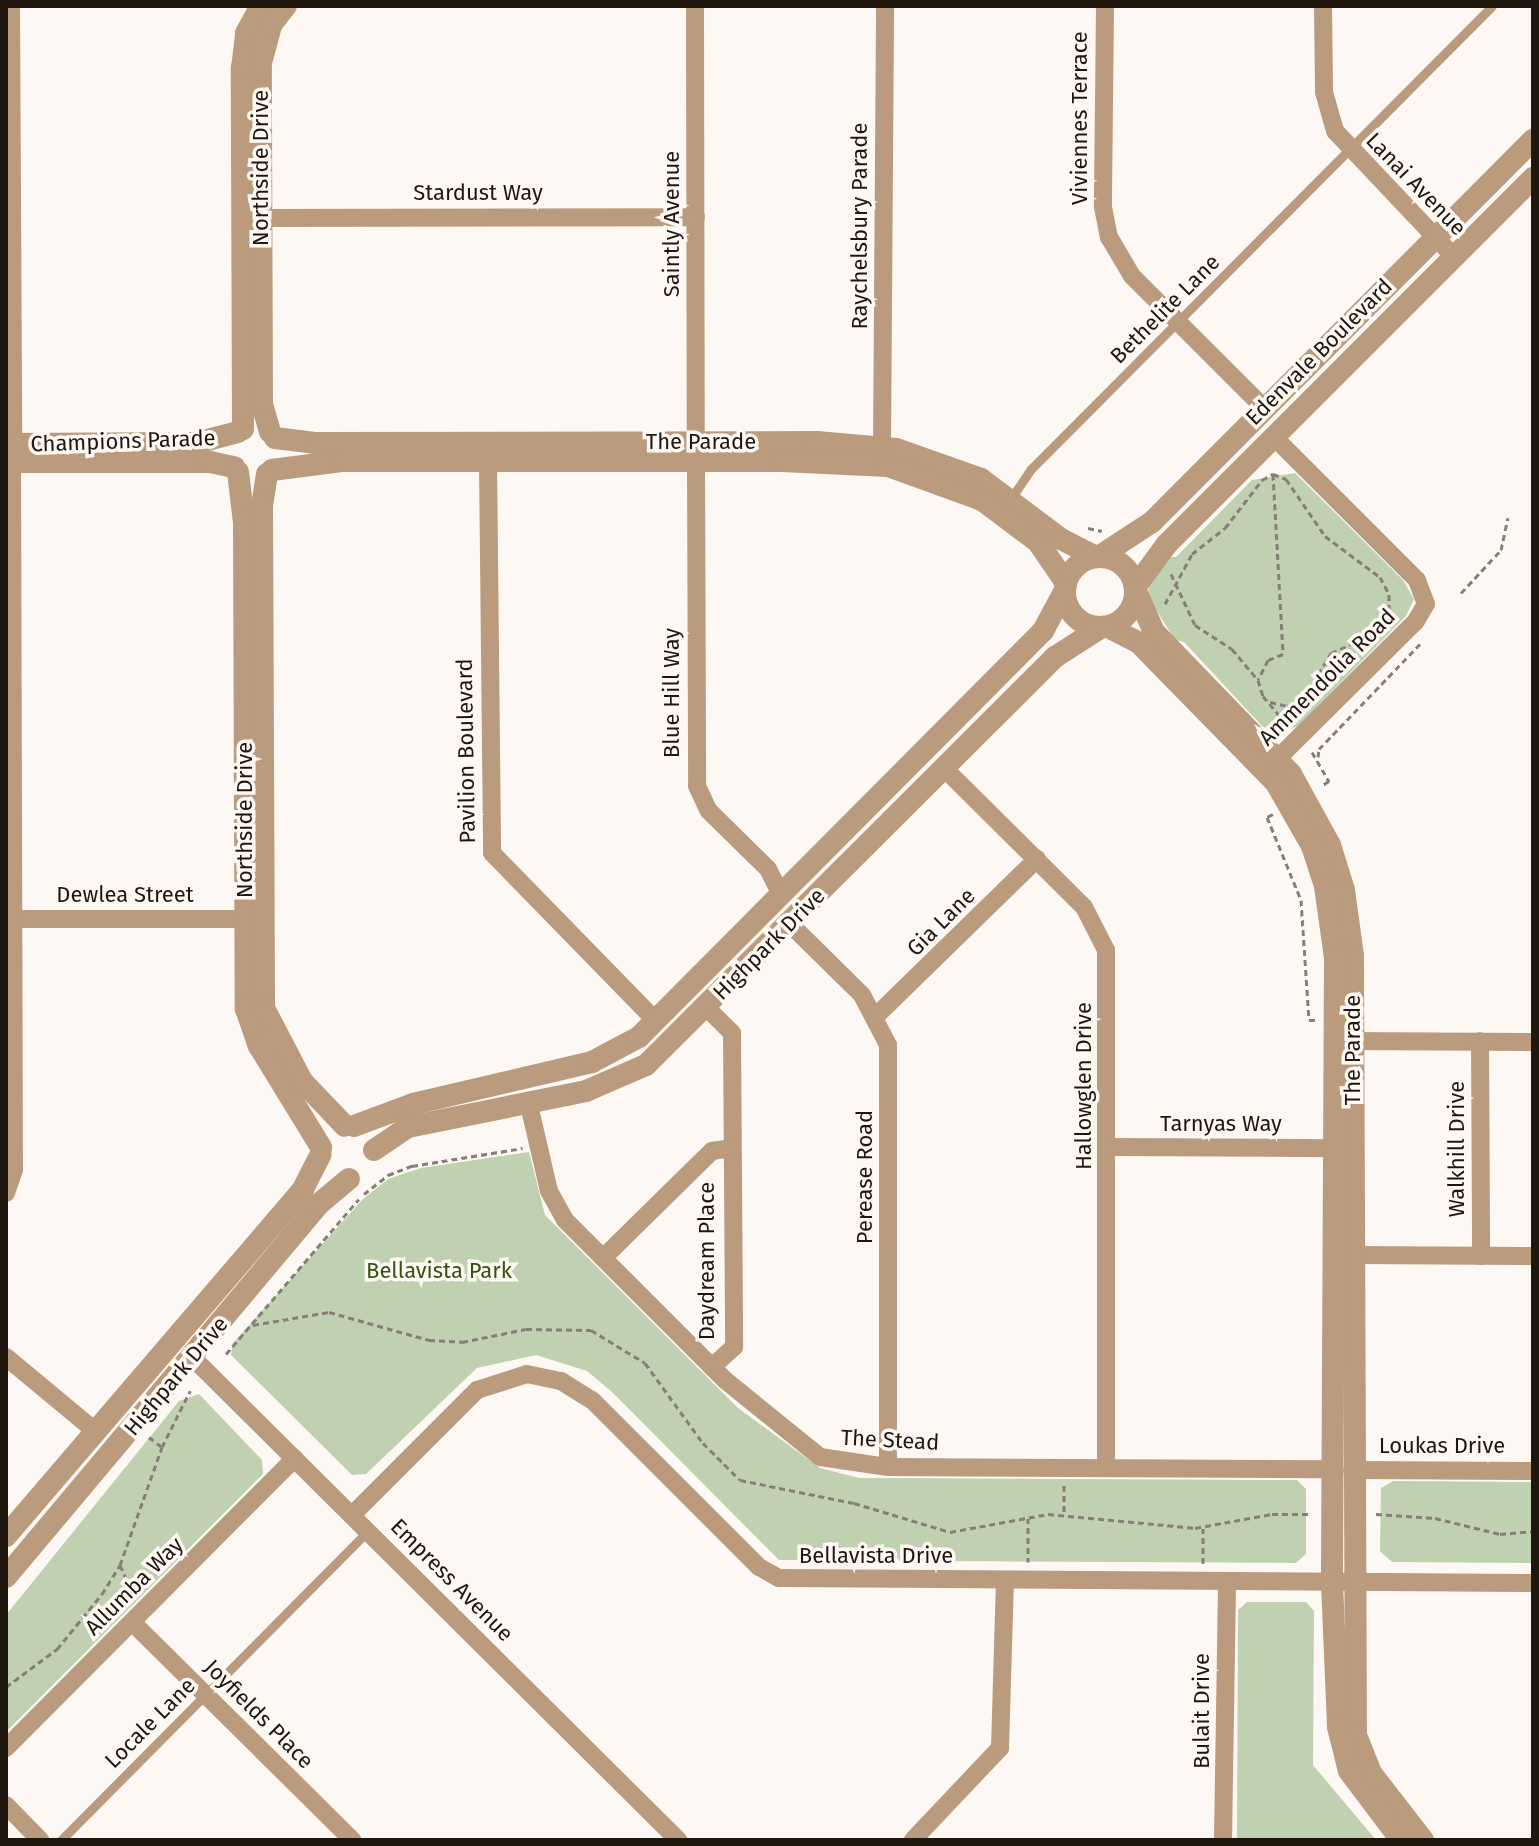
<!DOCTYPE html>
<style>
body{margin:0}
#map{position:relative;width:1539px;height:1846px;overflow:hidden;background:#fdf8f3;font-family:"Fira Sans",sans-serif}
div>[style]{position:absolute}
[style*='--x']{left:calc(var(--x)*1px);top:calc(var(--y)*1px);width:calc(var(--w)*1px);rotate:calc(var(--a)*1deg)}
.green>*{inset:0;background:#bfd1b1}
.path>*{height:3px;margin-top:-1.5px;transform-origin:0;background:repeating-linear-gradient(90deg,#867f78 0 6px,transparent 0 10px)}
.service>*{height:9px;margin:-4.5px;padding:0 4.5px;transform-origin:4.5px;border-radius:4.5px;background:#ba9b7d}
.minor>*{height:18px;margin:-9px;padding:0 9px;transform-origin:9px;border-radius:9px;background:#ba9b7d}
.tertiary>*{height:22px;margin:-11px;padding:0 11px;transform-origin:11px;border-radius:11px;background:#ba9b7d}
.tertiary>.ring{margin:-11px;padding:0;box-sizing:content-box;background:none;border:22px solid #ba9b7d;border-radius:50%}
span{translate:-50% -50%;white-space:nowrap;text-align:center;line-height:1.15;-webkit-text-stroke:7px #fdf8f3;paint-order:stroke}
.street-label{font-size:22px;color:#1f160e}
.park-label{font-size:22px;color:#355113}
.frame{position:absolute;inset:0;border:8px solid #1f160e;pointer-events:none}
</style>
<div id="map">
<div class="green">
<div style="clip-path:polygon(1295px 473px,1403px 580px,1414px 599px,1406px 616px,1298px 726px,1279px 734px,1263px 727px,1184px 642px,1175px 640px,1148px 597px,1149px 583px,1167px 557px,1176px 557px,1252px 480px)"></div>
<div style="clip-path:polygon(529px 1152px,545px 1215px,738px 1408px,820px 1468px,859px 1478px,1297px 1480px,1306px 1489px,1306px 1554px,1296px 1563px,779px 1560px,612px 1392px,587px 1371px,536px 1355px,477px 1368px,366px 1474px,352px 1475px,231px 1355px,233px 1343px,363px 1199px,388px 1179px,421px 1168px)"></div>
<div style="clip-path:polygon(199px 1394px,262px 1460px,263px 1474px,6px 1732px,6px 1615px,179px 1401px)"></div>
<div style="clip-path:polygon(1393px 1481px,1533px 1482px,1533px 1563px,1392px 1562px,1380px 1551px,1381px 1488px)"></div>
<div style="clip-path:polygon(1247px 1602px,1306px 1602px,1314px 1611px,1313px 1765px,1376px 1840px,1237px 1840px,1238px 1610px)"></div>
</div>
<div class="path">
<div style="--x:1273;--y:474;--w:180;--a:86.8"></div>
<div style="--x:1283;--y:654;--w:16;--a:158"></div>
<div style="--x:1268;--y:660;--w:22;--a:117"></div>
<div style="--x:1258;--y:680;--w:17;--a:73"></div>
<div style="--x:1263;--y:696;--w:39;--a:50"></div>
<div style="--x:1088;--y:528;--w:14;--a:12"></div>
<div style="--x:1171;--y:574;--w:56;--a:64.8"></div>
<div style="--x:1195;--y:625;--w:44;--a:33"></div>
<div style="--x:1232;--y:649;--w:40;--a:50"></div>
<div style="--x:1461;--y:593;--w:59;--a:-47.1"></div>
<div style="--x:1501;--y:550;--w:33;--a:-78"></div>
<div style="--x:1165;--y:604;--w:57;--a:-61.6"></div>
<div style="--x:1192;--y:554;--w:42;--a:-38.2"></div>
<div style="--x:1225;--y:528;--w:61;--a:-52.4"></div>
<div style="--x:1262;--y:480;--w:13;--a:-29"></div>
<div style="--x:1273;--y:474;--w:14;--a:21"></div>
<div style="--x:1286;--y:479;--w:69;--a:55.6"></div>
<div style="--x:1325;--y:536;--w:69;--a:36.7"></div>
<div style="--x:1380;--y:577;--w:19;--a:62"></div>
<div style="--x:1389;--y:594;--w:19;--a:90"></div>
<div style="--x:1389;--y:613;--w:9;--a:41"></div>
<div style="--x:1270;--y:702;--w:17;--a:13"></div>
<div style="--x:1287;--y:706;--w:17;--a:-21"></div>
<div style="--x:1303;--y:700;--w:55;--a:-59.2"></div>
<div style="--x:1331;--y:653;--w:49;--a:-24"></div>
<div style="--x:1376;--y:633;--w:24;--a:-57"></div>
<div style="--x:1312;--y:752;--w:34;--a:60"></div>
<div style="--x:1329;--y:781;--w:9;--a:148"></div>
<div style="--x:1318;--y:757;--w:8;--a:-83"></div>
<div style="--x:1319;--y:749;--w:146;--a:-46.1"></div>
<div style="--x:1273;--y:814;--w:7;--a:153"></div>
<div style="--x:1267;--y:817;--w:90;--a:67.7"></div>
<div style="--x:1301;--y:900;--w:120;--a:86.2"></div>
<div style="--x:1309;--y:1020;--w:8;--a:0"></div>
<div style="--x:364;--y:1194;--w:31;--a:-38"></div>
<div style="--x:388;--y:1175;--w:26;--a:-21"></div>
<div style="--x:412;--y:1166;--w:112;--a:-9.2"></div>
<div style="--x:253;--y:1325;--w:77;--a:-9.7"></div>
<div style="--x:329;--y:1312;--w:104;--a:15.6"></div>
<div style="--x:429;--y:1340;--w:33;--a:3"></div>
<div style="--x:462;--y:1342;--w:65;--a:-11.5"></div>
<div style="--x:526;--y:1329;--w:65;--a:0.9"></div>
<div style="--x:591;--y:1330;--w:63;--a:31.4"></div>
<div style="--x:645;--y:1363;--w:99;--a:54.1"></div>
<div style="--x:703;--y:1443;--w:52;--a:45"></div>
<div style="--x:740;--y:1480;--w:116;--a:11.4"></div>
<div style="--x:854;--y:1503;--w:100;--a:16.8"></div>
<div style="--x:950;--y:1532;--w:100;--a:-10.4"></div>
<div style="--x:1048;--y:1514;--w:148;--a:5.4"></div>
<div style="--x:1195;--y:1528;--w:78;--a:-10.3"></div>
<div style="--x:1272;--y:1514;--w:40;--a:0"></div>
<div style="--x:226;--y:1354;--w:204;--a:-49.4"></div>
<div style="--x:149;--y:1437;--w:16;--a:38"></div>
<div style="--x:1064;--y:1485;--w:28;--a:90"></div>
<div style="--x:1376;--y:1514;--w:59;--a:3.9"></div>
<div style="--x:1435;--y:1518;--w:67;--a:13.8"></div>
<div style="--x:1500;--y:1534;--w:33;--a:-5"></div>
<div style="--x:1028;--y:1518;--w:44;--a:90"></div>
<div style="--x:1203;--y:1528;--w:36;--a:90"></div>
<div style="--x:120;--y:1565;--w:32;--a:66"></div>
<div style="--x:6;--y:1687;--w:64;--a:-36.7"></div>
<div style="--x:57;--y:1649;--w:71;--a:-50.7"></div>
<div style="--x:102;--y:1594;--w:34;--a:-58"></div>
<div style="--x:120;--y:1565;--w:125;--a:-70.4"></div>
<div style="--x:162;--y:1447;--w:63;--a:-63.4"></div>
</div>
<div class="service">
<div style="--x:1012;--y:497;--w:34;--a:-56"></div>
<div style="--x:1031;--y:469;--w:653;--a:-45.12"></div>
<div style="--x:61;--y:1840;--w:436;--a:-45.2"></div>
</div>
<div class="minor">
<div style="--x:11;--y:6;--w:438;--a:89.7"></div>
<div style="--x:695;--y:6;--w:436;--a:89.9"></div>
<div style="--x:1105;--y:6;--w:201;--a:90.6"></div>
<div style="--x:1103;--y:207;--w:31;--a:79"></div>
<div style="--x:1109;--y:237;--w:45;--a:59.5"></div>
<div style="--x:1132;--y:276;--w:187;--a:45"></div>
<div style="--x:1323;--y:6;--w:86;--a:89.3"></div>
<div style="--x:1324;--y:92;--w:41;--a:74.2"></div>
<div style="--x:1335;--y:131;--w:173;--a:46.6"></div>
<div style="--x:261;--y:218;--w:435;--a:-0.1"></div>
<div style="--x:882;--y:447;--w:441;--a:-89.6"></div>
<div style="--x:488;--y:461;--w:392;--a:89.4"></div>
<div style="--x:492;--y:853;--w:233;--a:45.7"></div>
<div style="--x:696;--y:462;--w:324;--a:89.8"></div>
<div style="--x:697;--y:786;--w:26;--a:65"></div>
<div style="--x:708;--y:810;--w:84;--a:44.5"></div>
<div style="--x:768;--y:869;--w:28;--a:63"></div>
<div style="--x:944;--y:768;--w:197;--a:44.8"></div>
<div style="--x:1084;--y:907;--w:48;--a:62.9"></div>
<div style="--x:1106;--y:950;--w:518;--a:90"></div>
<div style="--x:1267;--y:769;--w:210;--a:-44.8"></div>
<div style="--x:1416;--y:621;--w:20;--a:-60"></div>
<div style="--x:1426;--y:604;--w:26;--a:-111"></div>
<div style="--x:1417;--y:580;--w:201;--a:-135"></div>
<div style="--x:6;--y:919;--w:239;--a:0"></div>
<div style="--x:790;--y:924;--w:101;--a:44.6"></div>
<div style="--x:862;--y:995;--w:56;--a:62.5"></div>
<div style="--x:888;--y:1045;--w:422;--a:90"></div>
<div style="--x:706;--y:1007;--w:37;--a:45"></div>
<div style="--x:732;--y:1033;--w:314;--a:89.6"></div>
<div style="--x:734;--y:1347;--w:30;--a:138"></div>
<div style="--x:876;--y:1016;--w:225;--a:-44.3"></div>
<div style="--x:1340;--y:1041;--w:193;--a:0.3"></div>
<div style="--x:1480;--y:1041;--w:215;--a:89.7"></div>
<div style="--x:529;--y:1105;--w:88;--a:76.9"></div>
<div style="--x:549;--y:1191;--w:33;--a:61"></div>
<div style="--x:565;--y:1220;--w:226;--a:45"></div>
<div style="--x:725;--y:1380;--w:122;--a:39"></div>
<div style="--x:820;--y:1457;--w:69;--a:8.4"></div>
<div style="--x:888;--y:1467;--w:445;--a:0.3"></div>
<div style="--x:1108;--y:1147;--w:226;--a:0.3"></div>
<div style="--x:6;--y:1193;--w:24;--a:-71"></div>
<div style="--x:14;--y:1170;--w:708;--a:-90.16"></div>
<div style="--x:1352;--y:1255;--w:181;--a:0.3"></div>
<div style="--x:603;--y:1258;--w:153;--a:-44.5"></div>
<div style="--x:712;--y:1151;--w:19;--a:-9"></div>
<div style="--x:191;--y:1356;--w:687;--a:44.82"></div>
<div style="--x:6;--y:1357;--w:116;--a:39.7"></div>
<div style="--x:1352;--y:1470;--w:181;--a:0.3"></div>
<div style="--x:352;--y:1515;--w:177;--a:-45"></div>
<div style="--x:477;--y:1390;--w:52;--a:-17.7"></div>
<div style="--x:527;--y:1374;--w:35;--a:12"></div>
<div style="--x:561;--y:1381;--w:36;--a:32"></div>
<div style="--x:592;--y:1400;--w:236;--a:45"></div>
<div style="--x:759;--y:1567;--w:23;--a:29"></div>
<div style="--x:779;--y:1578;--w:754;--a:0.38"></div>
<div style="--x:132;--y:1622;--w:310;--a:44.7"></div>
<div style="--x:6;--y:1748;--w:409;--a:-45.1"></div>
<div style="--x:6;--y:1805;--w:49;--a:45.8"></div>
<div style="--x:913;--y:1840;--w:127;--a:-46.6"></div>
<div style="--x:1000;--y:1748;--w:167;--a:-88.3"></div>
<div style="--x:1223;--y:1840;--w:258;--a:-89.1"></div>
</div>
<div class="tertiary">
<div style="--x:243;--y:429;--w:361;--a:-90.2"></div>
<div style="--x:242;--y:68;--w:35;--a:-83"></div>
<div style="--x:246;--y:33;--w:31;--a:-61"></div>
<div style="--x:270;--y:432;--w:29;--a:-106"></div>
<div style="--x:262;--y:404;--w:341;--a:-90.2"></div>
<div style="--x:261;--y:63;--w:39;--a:-75"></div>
<div style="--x:271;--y:25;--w:24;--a:-52"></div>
<div style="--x:275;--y:438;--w:40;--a:7.1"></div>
<div style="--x:315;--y:443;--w:502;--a:-0.11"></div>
<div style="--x:817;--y:442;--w:79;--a:5.1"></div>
<div style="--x:896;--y:449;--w:90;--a:19.4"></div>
<div style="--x:981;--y:479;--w:100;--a:36.9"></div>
<div style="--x:1061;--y:539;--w:39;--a:27"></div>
<div style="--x:6;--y:444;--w:190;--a:-0.3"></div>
<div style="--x:196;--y:443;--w:43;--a:-14.7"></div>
<div style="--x:6;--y:462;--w:204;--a:0"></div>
<div style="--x:210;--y:462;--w:25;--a:12"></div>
<div style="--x:272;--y:470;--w:70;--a:-7.4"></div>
<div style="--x:341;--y:461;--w:441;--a:0"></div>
<div style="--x:782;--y:461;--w:106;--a:2.7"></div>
<div style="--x:888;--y:466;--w:100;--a:19.9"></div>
<div style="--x:982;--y:500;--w:70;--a:36.9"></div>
<div style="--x:1038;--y:542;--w:50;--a:55.7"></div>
<div style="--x:238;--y:472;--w:50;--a:83.2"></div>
<div style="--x:244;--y:522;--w:487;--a:89.8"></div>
<div style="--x:246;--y:1009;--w:39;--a:71"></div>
<div style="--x:259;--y:1046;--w:119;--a:58.5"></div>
<div style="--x:267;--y:474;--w:31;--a:99"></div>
<div style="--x:262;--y:505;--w:503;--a:89.77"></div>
<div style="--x:264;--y:1008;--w:82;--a:62.5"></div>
<div style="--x:302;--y:1081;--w:62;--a:46.3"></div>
<div style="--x:1100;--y:556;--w:62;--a:-33.2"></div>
<div style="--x:1152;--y:522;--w:540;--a:-45.08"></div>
<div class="ring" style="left:1065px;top:557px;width:48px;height:48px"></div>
<div style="--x:1136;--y:586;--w:52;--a:-53.6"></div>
<div style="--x:1167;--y:544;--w:518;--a:-45"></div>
<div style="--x:1136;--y:591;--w:45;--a:66.3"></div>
<div style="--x:1154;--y:632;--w:197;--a:46"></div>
<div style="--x:1291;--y:774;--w:81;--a:61.2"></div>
<div style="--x:1330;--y:845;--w:47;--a:72.7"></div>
<div style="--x:1344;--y:890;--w:67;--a:82.2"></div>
<div style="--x:1353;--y:956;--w:779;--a:89.78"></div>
<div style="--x:1356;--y:1735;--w:41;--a:68.5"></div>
<div style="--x:1371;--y:1773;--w:85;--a:52.2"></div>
<div style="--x:1108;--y:627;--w:35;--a:27"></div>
<div style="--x:1139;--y:643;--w:196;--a:45.6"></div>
<div style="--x:1276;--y:783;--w:73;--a:60.3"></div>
<div style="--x:1312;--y:846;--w:42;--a:72"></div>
<div style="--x:1325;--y:886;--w:73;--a:82.1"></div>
<div style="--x:1335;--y:958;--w:625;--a:90.28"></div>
<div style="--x:1332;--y:1583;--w:144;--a:87.6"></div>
<div style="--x:1338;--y:1727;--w:45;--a:76"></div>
<div style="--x:1349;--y:1771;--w:86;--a:53"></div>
<div style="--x:354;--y:1126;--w:63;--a:-20.4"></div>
<div style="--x:413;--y:1104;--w:184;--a:-13.2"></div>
<div style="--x:592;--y:1062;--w:53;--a:-28"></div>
<div style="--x:639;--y:1037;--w:573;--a:-45.14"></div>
<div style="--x:1043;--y:631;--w:47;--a:-61.8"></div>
<div style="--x:374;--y:1150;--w:41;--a:-34.1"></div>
<div style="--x:408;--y:1127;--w:182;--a:-11.4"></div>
<div style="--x:586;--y:1091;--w:65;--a:-23.4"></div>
<div style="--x:646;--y:1065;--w:578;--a:-44.93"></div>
<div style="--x:1055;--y:657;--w:56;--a:-32.6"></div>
<div style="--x:6;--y:1536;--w:457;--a:-49.4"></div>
<div style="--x:303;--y:1189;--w:39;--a:-63"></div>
<div style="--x:6;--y:1577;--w:487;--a:-50"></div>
<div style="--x:319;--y:1204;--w:39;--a:-40"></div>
</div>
<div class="street-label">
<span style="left:1080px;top:118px;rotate:-90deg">Viviennes Terrace</span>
<span style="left:261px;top:168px;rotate:-90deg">Northside Drive</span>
<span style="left:1416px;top:184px;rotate:46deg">Lanai Avenue</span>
<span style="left:478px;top:193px">Stardust Way</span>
<span style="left:672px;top:224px;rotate:-90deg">Saintly Avenue</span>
<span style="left:860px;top:226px;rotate:-90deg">Raychelsbury Parade</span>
<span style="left:1165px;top:309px;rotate:-45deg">Bethelite Lane</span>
<span style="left:1319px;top:352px;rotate:-45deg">Edenvale Boulevard</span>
<span style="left:123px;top:441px;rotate:-2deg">Champions Parade</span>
<span style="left:701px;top:442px">The Parade</span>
<span style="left:1327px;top:677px;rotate:-45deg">Ammendolia Road</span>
<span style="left:672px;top:693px;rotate:-90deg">Blue Hill Way</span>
<span style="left:466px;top:751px;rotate:-91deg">Pavilion Boulevard</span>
<span style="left:245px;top:820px;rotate:-90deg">Northside Drive</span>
<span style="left:125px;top:895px">Dewlea Street</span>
<span style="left:941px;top:922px;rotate:-45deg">Gia Lane</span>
<span style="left:769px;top:944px;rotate:-45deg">Highpark Drive</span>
<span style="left:1353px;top:1050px;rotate:-90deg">The Parade</span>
<span style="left:1084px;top:1086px;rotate:-90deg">Hallowglen Drive</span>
<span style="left:1221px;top:1124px">Tarnyas Way</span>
<span style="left:1457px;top:1149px;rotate:-90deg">Walkhill Drive</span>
<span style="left:865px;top:1177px;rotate:-90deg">Perease Road</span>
<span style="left:707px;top:1261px;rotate:-90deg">Daydream Place</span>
<span style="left:176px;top:1376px;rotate:-50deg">Highpark Drive</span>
<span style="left:890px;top:1440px;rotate:3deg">The Stead</span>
<span style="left:1442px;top:1446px">Loukas Drive</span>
<span style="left:876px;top:1556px">Bellavista Drive</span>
<span style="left:452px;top:1580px;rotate:45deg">Empress Avenue</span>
<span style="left:134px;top:1586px;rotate:-45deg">Allumba Way</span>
<span style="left:1202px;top:1711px;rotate:-90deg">Bulait Drive</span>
<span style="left:259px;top:1714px;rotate:45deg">Joyfields Place</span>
<span style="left:150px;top:1723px;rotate:-45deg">Locale Lane</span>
</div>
<div class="park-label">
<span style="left:439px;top:1271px">Bellavista Park</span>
</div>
<div class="frame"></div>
</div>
